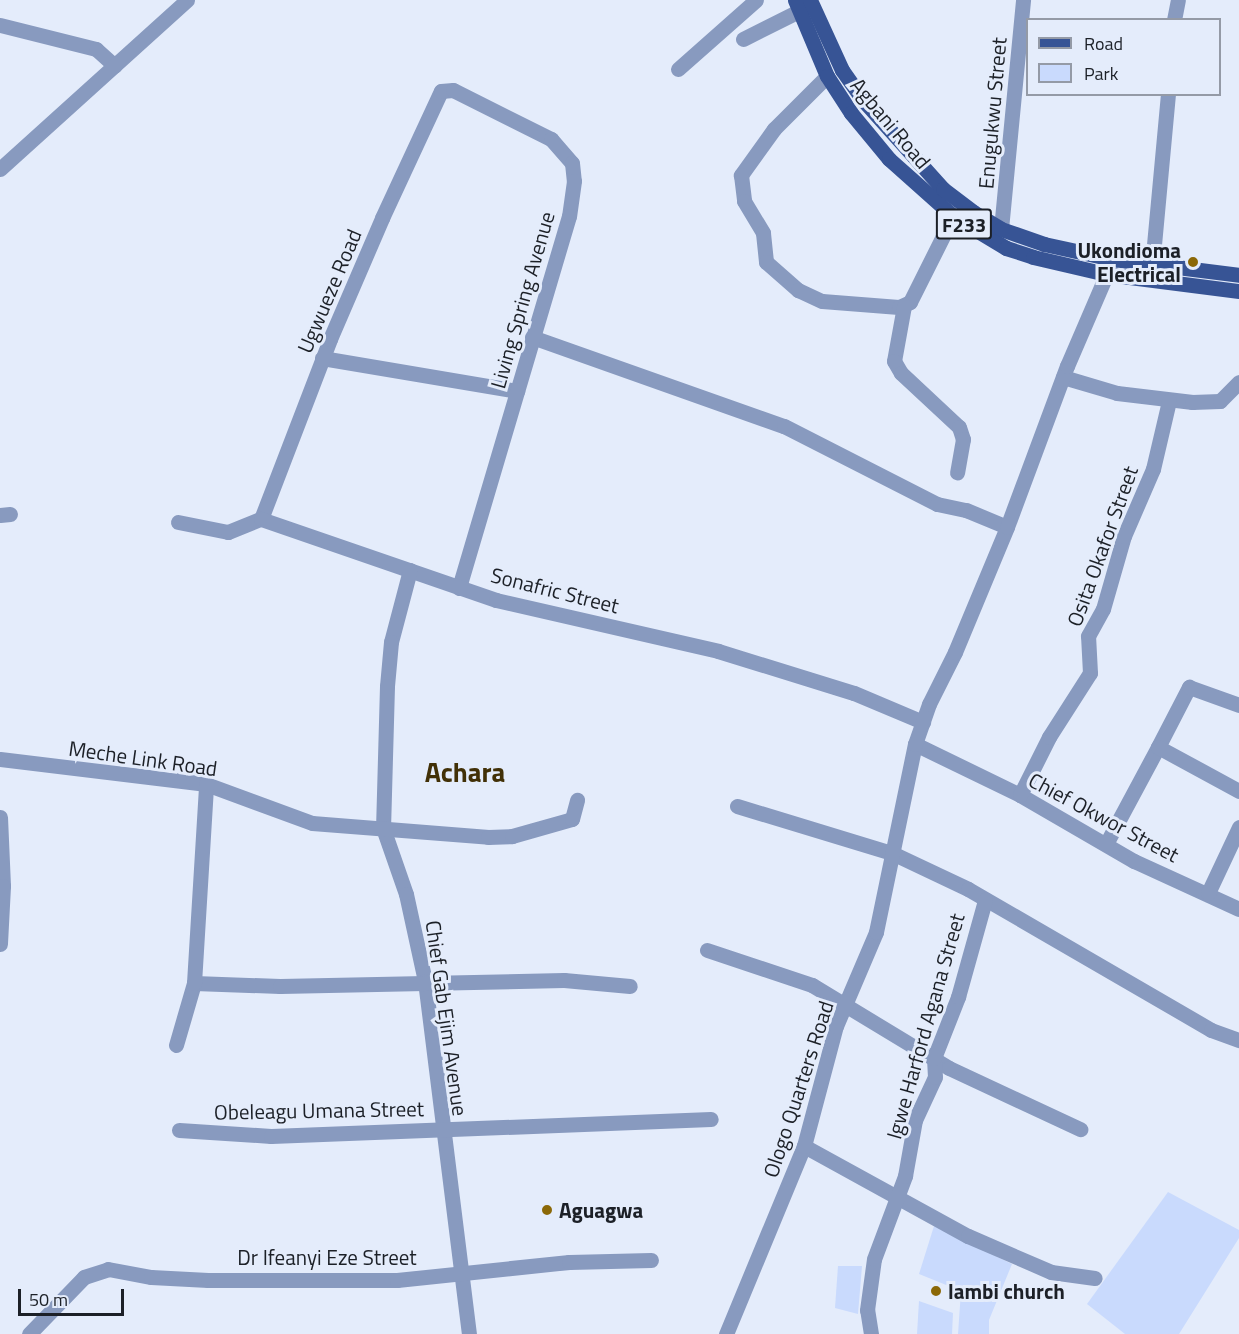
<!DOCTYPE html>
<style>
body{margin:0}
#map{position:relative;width:1239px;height:1334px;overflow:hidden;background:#e4ecfb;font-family:"Titillium Web",sans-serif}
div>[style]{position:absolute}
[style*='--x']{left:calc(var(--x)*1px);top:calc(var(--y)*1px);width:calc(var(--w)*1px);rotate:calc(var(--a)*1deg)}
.green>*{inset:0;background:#c9dafd}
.minor>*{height:15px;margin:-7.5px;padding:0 7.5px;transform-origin:7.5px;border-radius:7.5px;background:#889abf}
.major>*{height:15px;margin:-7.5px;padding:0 7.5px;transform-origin:7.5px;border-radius:7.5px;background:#375495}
.dots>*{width:16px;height:16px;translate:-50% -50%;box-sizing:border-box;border:3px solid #e4ecfb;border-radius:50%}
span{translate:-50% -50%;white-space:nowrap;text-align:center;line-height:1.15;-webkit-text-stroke:6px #e4ecfb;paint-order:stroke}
.shield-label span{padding:2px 4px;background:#e4ecfb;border:2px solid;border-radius:4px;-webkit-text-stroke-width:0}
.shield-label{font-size:20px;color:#1c2027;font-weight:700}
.street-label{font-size:21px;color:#1c2027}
.poi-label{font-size:21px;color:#1c2027;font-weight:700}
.right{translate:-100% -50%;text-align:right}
.left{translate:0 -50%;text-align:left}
.district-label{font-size:27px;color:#413007;font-weight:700}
.legend{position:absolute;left:1026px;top:18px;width:195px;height:78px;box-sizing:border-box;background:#e4ecfb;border:2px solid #949aa6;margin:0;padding:8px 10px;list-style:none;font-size:18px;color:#1c2027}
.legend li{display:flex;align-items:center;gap:12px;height:30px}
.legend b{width:30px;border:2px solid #949aa6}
.scale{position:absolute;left:18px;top:1289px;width:106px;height:27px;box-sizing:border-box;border:3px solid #1c2027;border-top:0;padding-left:8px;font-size:18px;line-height:21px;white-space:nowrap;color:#1c2027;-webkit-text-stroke:4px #e4ecfb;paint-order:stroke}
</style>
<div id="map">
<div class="green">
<div style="clip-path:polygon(1168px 1192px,1239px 1230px,1239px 1238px,1179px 1334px,1125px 1334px,1087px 1304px)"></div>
<div style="clip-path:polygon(934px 1226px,1012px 1264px,989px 1320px,989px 1334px,958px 1334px,961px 1291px,919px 1274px)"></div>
<div style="clip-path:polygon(838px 1266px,862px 1266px,858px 1314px,835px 1308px)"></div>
<div style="clip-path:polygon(919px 1301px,953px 1313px,952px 1334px,917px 1334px)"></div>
</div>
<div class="minor">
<div style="--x:1174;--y:20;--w:20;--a:-79"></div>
<div style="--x:0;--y:25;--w:99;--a:14"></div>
<div style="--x:96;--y:49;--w:25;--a:42"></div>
<div style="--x:743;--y:39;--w:63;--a:-26.6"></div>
<div style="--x:678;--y:69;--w:104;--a:-41.5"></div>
<div style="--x:827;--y:76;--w:75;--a:135"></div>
<div style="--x:774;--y:129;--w:57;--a:125.7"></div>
<div style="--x:741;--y:175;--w:26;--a:83"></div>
<div style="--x:744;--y:201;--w:37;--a:59"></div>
<div style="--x:763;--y:233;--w:29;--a:84"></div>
<div style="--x:766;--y:262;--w:43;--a:41.2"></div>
<div style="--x:798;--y:290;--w:26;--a:25"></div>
<div style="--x:822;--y:301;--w:77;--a:4.5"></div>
<div style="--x:899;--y:307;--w:12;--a:-24"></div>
<div style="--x:910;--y:302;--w:96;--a:-63.4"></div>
<div style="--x:0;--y:169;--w:252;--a:-42.1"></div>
<div style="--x:1001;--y:229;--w:230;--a:-84.5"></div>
<div style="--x:1151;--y:277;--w:184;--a:-84.7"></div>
<div style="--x:904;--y:306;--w:56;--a:100.3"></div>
<div style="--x:894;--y:361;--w:14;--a:60"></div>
<div style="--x:901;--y:373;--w:79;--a:43"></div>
<div style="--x:959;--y:427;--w:13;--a:72"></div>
<div style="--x:963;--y:439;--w:34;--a:100"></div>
<div style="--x:532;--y:337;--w:267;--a:19.5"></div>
<div style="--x:784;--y:426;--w:172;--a:27"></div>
<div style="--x:937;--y:504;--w:30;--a:12"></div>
<div style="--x:966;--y:510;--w:44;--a:22.5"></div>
<div style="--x:322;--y:358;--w:198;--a:9.6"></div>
<div style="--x:1063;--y:377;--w:56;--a:16.5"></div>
<div style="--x:1117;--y:393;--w:76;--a:6.8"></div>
<div style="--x:1192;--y:402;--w:28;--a:-2"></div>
<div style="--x:1220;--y:401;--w:27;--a:-45"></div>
<div style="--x:0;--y:515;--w:10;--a:-6"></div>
<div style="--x:261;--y:519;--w:193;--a:-69"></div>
<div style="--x:330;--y:339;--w:132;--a:-66.7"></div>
<div style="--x:382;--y:218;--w:140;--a:-65.1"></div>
<div style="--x:441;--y:91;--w:12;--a:-5"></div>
<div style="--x:453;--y:90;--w:110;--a:26.6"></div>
<div style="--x:551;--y:139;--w:32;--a:49"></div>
<div style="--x:572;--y:163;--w:18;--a:84"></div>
<div style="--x:574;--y:181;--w:35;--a:98"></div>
<div style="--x:569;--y:216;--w:388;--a:106.5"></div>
<div style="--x:178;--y:522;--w:51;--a:11.3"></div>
<div style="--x:228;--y:532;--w:35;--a:-22"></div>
<div style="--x:261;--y:519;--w:249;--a:19"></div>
<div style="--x:496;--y:600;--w:228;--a:12.9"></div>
<div style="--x:718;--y:651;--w:142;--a:17.2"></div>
<div style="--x:854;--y:693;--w:75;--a:22.8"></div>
<div style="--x:410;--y:570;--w:74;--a:104.8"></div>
<div style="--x:391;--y:642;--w:44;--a:95.2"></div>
<div style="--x:387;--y:686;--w:142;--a:91.6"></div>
<div style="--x:383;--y:828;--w:70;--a:70.8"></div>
<div style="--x:406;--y:894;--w:89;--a:77.7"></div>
<div style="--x:425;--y:981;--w:356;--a:82.9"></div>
<div style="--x:915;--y:744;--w:117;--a:25.9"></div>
<div style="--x:1020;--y:795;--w:132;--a:30.1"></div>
<div style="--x:1134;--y:861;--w:115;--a:24.6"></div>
<div style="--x:1158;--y:747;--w:68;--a:-62.7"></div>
<div style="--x:1189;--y:687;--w:53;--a:19.8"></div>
<div style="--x:0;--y:759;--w:208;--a:6.9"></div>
<div style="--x:206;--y:784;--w:113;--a:20.2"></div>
<div style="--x:312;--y:823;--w:177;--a:4.5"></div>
<div style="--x:488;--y:837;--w:24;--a:-2"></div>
<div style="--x:512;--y:836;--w:62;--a:-15.8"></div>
<div style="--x:572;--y:819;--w:20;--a:-75"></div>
<div style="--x:1020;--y:795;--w:65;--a:-63.4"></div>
<div style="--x:1049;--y:737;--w:76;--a:-57.4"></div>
<div style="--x:1090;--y:673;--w:37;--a:-93"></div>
<div style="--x:1088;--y:636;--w:31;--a:-61"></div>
<div style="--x:1103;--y:609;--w:76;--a:-74"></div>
<div style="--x:1124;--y:536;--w:73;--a:-66.6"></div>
<div style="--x:1153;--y:469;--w:70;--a:-76.8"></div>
<div style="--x:737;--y:806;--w:162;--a:16.9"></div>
<div style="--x:892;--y:853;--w:84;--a:25.3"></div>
<div style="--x:968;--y:889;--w:281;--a:30.1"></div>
<div style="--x:1211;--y:1030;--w:30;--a:20"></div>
<div style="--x:0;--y:817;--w:69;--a:87.5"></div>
<div style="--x:3;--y:886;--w:58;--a:93"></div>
<div style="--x:1106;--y:844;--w:110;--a:-61.8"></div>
<div style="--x:1158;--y:747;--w:92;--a:28.5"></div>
<div style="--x:1208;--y:893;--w:73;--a:-64.8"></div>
<div style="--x:707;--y:950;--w:111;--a:18.4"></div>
<div style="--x:812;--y:985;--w:160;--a:31.2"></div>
<div style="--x:949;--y:1068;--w:145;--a:25"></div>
<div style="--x:194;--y:983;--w:86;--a:2"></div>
<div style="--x:280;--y:986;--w:284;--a:-1.2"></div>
<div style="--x:564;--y:980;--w:66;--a:5.2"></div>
<div style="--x:176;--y:1045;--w:65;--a:-73.8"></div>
<div style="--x:194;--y:983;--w:199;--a:-86.5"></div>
<div style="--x:179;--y:1130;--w:92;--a:3.7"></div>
<div style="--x:271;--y:1136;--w:440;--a:-2.2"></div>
<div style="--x:804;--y:1146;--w:187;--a:28.8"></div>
<div style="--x:968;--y:1236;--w:90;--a:23.4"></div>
<div style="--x:1051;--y:1272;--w:44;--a:7.8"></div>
<div style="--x:29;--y:1334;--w:79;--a:-46"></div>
<div style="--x:84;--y:1277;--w:25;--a:-18"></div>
<div style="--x:108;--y:1269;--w:44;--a:10.5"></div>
<div style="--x:151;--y:1277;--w:57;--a:3"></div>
<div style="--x:208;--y:1280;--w:189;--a:0"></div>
<div style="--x:397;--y:1280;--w:173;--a:-6"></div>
<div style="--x:569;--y:1262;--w:82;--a:-1.4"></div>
<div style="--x:726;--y:1334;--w:204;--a:-67.5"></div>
<div style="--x:804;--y:1146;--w:124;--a:-75.1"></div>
<div style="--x:836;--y:1026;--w:102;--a:-66.9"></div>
<div style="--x:876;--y:932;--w:192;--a:-78.3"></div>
<div style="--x:915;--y:744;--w:42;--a:-70.7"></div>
<div style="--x:929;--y:704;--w:58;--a:-63.4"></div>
<div style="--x:955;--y:652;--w:135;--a:-67.4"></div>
<div style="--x:1007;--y:527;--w:172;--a:-69.6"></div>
<div style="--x:1067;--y:366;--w:111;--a:-66.7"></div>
<div style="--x:871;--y:1334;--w:24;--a:-99"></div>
<div style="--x:867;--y:1310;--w:51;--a:-82.2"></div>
<div style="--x:874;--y:1259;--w:89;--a:-69.5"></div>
<div style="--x:905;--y:1176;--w:57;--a:-79.9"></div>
<div style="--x:915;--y:1120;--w:47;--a:-65.1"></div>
<div style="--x:935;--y:1077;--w:19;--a:-93"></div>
<div style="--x:934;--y:1058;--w:66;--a:-68.5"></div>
<div style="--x:958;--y:997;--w:101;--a:-74.4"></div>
</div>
<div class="major">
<div style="--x:795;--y:0;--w:82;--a:67.2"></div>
<div style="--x:827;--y:76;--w:44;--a:57"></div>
<div style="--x:851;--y:113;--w:60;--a:50.4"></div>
<div style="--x:889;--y:159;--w:86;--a:41.7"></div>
<div style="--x:953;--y:216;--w:62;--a:31.1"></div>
<div style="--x:1006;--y:248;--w:28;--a:18"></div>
<div style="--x:1033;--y:257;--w:75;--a:13.1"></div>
<div style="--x:1106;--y:274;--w:134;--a:7.3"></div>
<div style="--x:810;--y:0;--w:77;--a:65.4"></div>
<div style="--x:842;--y:70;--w:37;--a:55"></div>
<div style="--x:863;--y:100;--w:120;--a:48"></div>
<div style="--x:943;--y:189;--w:38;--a:37"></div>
<div style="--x:973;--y:212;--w:33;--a:31"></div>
<div style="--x:1001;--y:229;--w:46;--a:19.2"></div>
<div style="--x:1044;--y:244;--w:71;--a:12.3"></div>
<div style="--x:1113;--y:259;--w:127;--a:7.2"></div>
</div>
<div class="dots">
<div style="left:1193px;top:262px;background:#8b6807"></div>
<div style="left:547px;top:1210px;background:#8b6807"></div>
<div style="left:936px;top:1291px;background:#8b6807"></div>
</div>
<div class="shield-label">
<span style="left:964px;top:224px">F233</span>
</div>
<div class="street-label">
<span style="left:992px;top:113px;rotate:-85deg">Enugukwu Street</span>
<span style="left:891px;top:123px;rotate:50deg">Agbani Road</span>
<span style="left:329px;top:291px;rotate:-67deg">Ugwueze Road</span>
<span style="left:522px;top:300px;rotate:-74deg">Living Spring Avenue</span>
<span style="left:1102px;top:546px;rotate:-70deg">Osita Okafor Street</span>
<span style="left:555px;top:590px;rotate:14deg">Sonafric Street</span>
<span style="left:143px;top:758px;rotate:8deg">Meche Link Road</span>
<span style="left:1104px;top:817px;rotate:28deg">Chief Okwor Street</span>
<span style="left:447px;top:1018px;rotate:82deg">Chief Gab Ejim Avenue</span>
<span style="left:925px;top:1026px;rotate:-74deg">Igwe Harford Agana Street</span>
<span style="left:798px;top:1089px;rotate:-72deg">Ologo Quarters Road</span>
<span style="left:319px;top:1110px;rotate:-1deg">Obeleagu Umana Street</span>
<span style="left:327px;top:1257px">Dr Ifeanyi Eze Street</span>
</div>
<div class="poi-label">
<span class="right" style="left:1181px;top:262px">Ukondioma<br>Electrical</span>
<span class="left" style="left:559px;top:1210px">Aguagwa</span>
<span class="left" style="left:948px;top:1291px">lambi church</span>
</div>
<div class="district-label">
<span style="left:465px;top:772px">Achara</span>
</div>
<ul class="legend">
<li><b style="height:8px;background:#375495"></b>Road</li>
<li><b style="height:16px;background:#c9dafd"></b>Park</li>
</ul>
<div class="scale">50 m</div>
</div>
